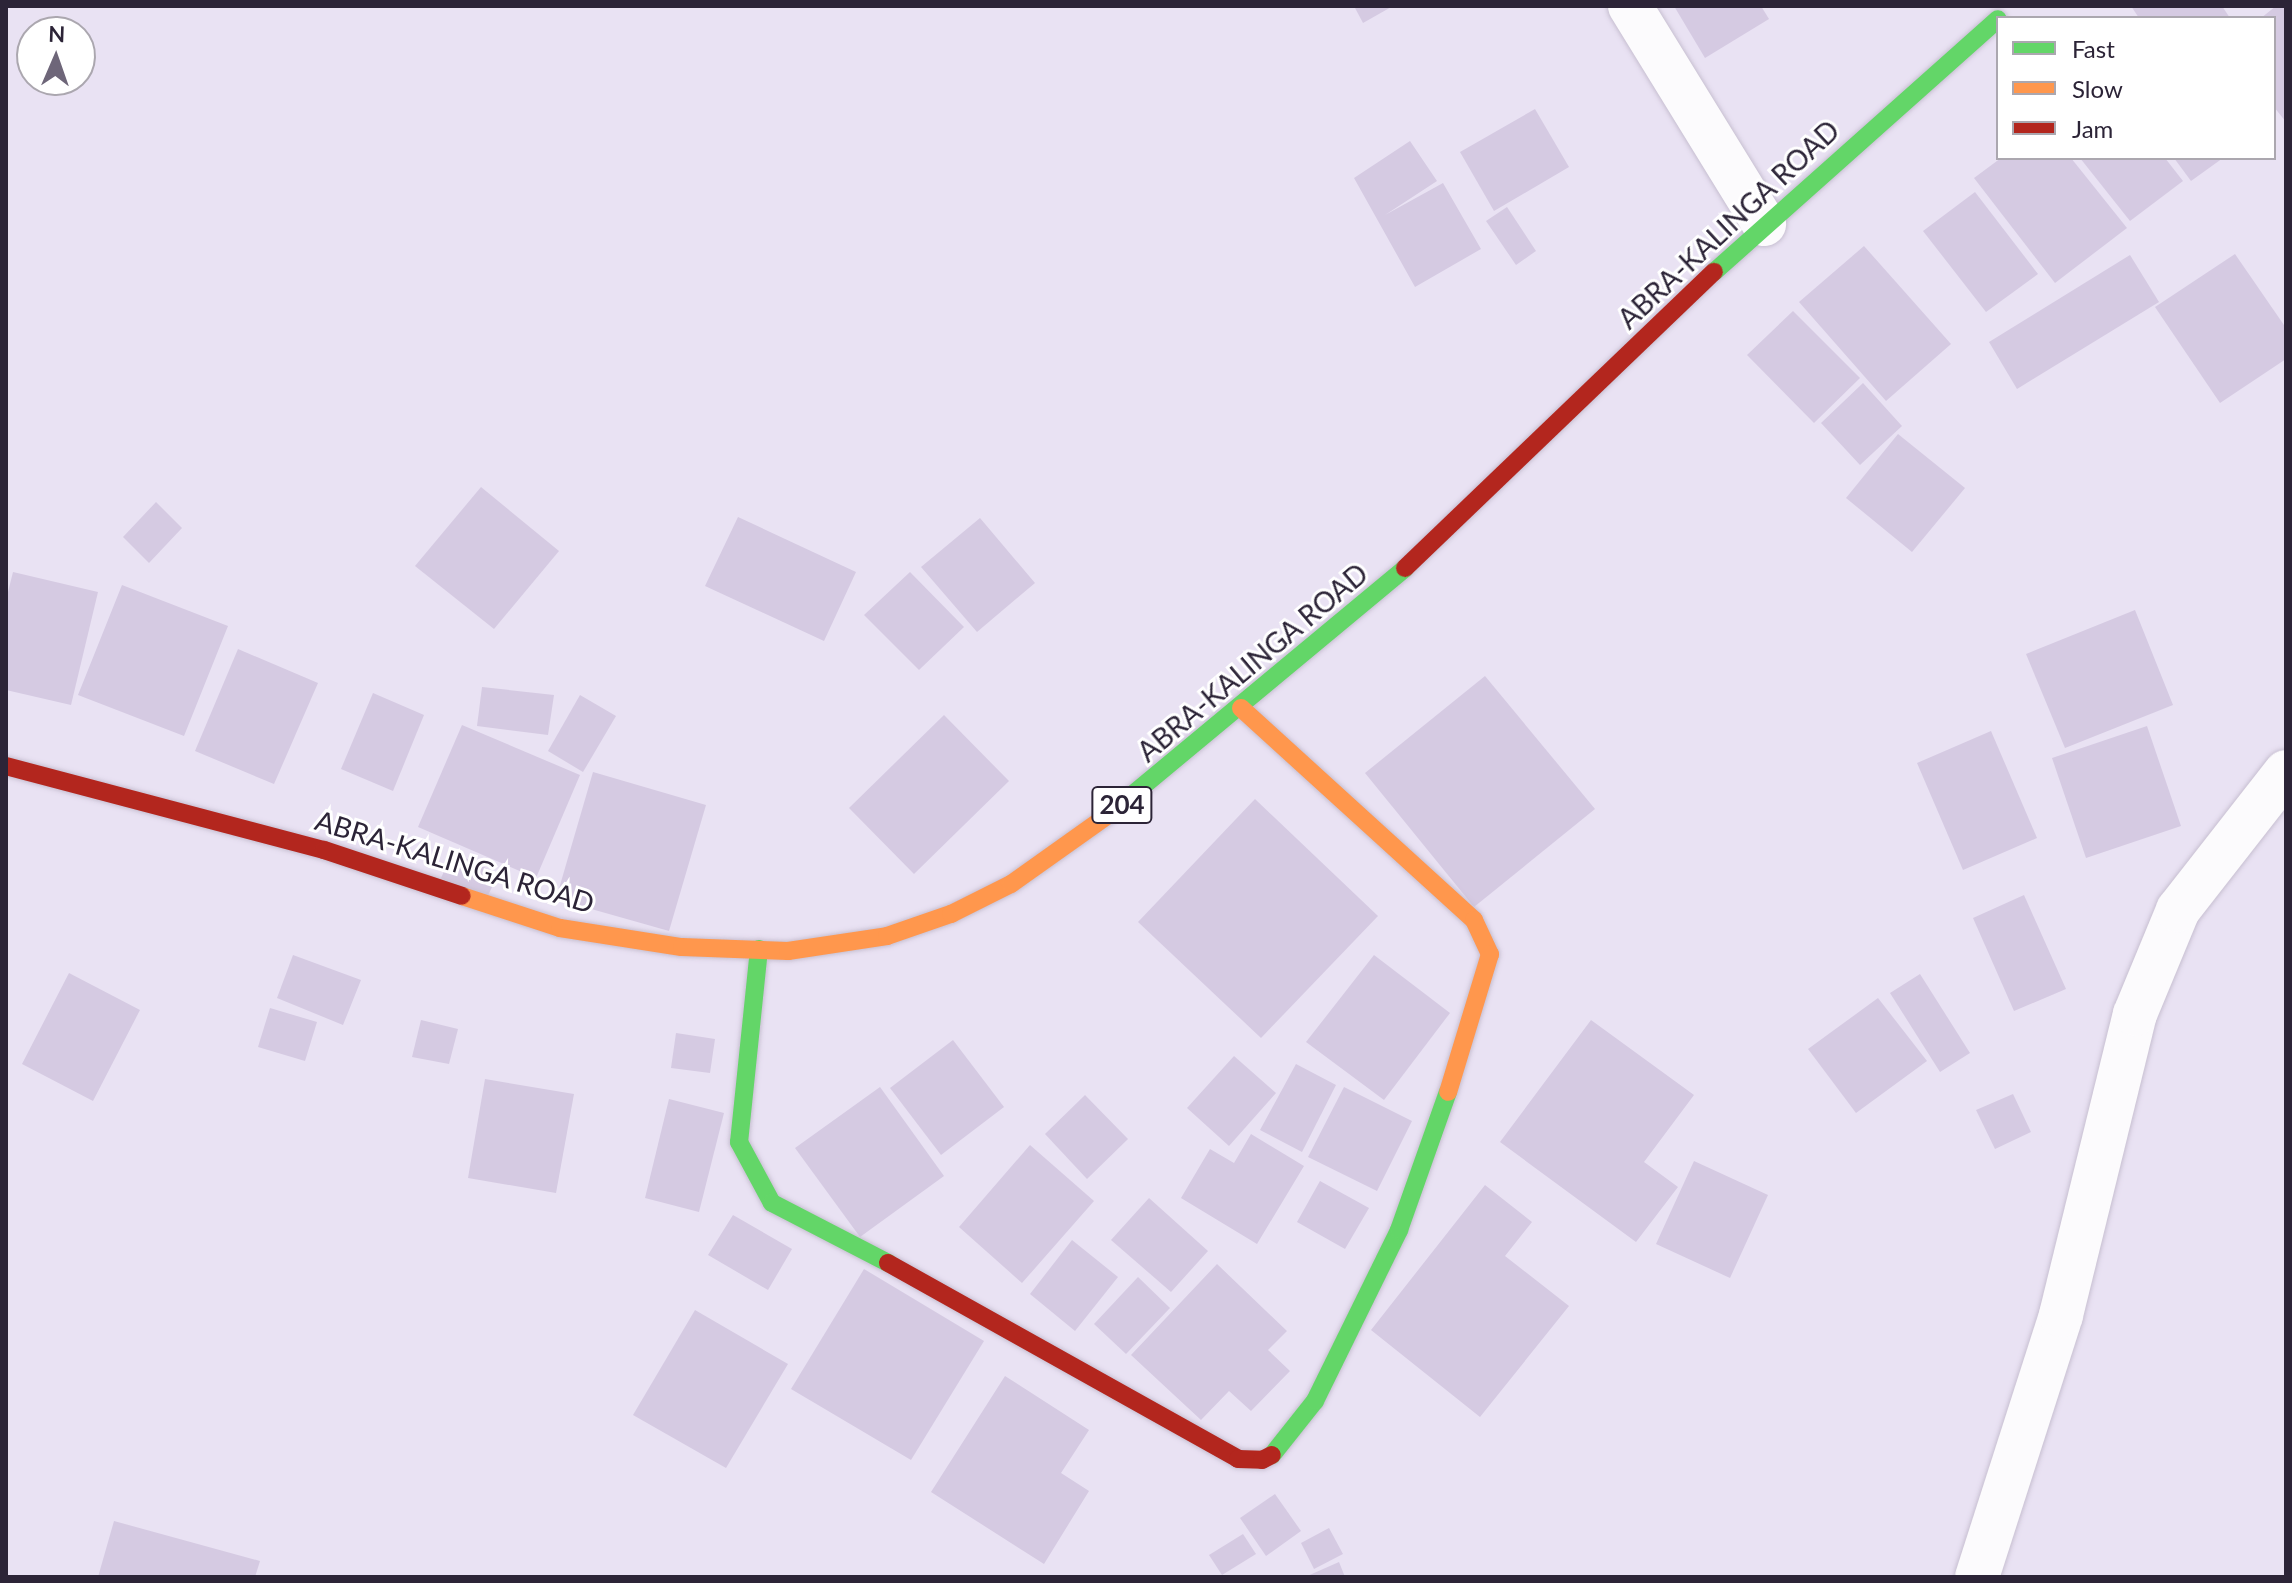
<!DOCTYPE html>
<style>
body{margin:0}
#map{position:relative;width:2292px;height:1583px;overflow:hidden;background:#e9e2f3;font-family:Lato,sans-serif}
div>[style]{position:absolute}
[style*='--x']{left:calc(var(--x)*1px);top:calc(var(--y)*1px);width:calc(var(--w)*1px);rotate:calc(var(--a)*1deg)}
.building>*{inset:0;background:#d5cae2}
.roads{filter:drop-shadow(0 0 2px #c7bfd1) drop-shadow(0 0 2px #c7bfd1)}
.street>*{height:44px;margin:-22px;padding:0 22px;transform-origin:22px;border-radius:22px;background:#fcfbfd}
.fast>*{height:18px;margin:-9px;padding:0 9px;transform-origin:9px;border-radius:9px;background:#63d668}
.slow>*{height:18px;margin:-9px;padding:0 9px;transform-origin:9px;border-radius:9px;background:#ff974d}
.jam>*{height:18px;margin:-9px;padding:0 9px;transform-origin:9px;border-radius:9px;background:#b3261e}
span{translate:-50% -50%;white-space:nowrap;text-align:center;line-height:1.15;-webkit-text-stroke:6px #fff;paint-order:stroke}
.shield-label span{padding:2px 6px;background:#fff;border:2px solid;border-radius:6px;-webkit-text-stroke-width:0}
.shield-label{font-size:26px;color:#2c2437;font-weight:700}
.street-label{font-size:28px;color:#2c2437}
.frame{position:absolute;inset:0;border:8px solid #2c2437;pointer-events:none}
.legend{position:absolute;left:1996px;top:16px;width:280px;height:144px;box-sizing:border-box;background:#fff;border:2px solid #aba7af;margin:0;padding:10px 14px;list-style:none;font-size:24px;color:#2c2437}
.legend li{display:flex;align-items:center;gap:16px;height:40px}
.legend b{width:40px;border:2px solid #aba7af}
.north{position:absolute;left:16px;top:16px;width:80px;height:80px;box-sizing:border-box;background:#fff;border:2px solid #aba7af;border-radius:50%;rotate:2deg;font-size:22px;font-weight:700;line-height:32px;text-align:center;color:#2c2437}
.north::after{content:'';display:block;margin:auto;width:28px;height:36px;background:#6e6679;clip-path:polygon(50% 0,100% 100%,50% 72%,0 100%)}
</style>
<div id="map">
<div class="building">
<div style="clip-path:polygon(1354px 6px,1393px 6px,1363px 23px)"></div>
<div style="clip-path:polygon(1674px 6px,1761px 6px,1769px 19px,1705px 58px)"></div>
<div style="clip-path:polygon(2131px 6px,2222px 6px,2230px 18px,2139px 18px)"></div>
<div style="clip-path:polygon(2276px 6px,2286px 6px,2286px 122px,2274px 107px,2274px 18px,2261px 18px)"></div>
<div style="clip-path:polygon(1535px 109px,1569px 167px,1494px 211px,1460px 152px)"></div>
<div style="clip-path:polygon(1410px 141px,1437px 181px,1385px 215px,1443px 183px,1481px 249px,1415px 287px,1354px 178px)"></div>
<div style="clip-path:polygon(2001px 158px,2071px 158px,2127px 228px,2055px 283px,1974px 178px)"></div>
<div style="clip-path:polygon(2080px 158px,2165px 158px,2183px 181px,2130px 221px)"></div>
<div style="clip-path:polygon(2174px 158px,2223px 158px,2191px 181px)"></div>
<div style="clip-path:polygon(1975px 192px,2038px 274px,1986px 312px,1923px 231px)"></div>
<div style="clip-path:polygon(1507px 207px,1536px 251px,1516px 265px,1486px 221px)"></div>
<div style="clip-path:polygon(1864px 246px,1951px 344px,1886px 401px,1799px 302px)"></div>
<div style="clip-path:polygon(2235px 254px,2286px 328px,2286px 359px,2220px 403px,2155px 307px)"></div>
<div style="clip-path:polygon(2130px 255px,2159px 302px,2017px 389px,1989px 342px)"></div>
<div style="clip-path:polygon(1793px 311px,1860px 378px,1814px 423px,1747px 355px)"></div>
<div style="clip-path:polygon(1863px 383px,1902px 426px,1860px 465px,1821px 423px)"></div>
<div style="clip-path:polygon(1898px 434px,1965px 488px,1912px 552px,1846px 498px)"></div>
<div style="clip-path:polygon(481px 487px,559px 551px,494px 629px,415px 566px)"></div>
<div style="clip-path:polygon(156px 502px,182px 528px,149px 563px,123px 537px)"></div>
<div style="clip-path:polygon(738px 517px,856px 572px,824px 641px,705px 586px)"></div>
<div style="clip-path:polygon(980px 518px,1035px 583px,977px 632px,921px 567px)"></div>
<div style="clip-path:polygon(13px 572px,98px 592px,71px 705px,6px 690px,6px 600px)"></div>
<div style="clip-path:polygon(910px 572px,964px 627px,919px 670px,864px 615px)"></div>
<div style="clip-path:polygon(122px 585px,228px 626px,184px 736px,78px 695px)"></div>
<div style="clip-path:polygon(2135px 610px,2173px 705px,2065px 748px,2026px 654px)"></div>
<div style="clip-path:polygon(238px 649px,318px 683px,274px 784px,195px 751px)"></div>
<div style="clip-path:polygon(1485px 676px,1595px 809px,1474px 907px,1365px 773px)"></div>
<div style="clip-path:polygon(482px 687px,554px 695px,548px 735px,477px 726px)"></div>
<div style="clip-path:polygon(373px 693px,424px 715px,393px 791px,341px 769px)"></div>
<div style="clip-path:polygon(580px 695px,616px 716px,583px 772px,548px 751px)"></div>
<div style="clip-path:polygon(944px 715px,1009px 781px,914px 874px,849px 808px)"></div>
<div style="clip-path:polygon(462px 725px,580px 775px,536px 878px,418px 827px)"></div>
<div style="clip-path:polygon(2147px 726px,2181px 826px,2086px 858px,2052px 758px)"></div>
<div style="clip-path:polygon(1991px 731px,2037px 838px,1963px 870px,1917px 763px)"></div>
<div style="clip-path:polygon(593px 772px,706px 805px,669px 931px,556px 899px)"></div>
<div style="clip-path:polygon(1255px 799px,1378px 916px,1261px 1038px,1138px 922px)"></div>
<div style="clip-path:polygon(453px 852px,498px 874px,486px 900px,441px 878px)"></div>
<div style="clip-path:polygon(2024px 895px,2066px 989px,2014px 1011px,1973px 918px)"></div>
<div style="clip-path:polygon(293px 955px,361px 980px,343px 1025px,277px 998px)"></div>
<div style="clip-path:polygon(1374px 955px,1450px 1013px,1384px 1100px,1306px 1042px)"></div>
<div style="clip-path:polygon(69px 973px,140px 1010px,93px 1101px,22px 1064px)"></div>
<div style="clip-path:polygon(1920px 974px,1970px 1053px,1940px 1072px,1890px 993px)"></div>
<div style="clip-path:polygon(1878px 998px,1927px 1061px,1856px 1113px,1808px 1049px)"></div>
<div style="clip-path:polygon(270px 1008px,317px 1022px,305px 1061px,258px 1047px)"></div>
<div style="clip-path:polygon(421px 1020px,458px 1029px,449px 1064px,412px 1057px)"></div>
<div style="clip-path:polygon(1591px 1020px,1694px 1095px,1644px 1162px,1678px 1187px,1636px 1242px,1500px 1142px)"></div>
<div style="clip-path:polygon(676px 1033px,715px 1039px,710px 1073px,671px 1068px)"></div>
<div style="clip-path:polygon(953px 1040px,1004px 1107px,941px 1155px,890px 1088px)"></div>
<div style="clip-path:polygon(1234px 1056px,1276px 1093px,1229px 1146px,1187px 1108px)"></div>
<div style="clip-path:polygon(1296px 1064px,1336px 1085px,1302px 1152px,1260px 1130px)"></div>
<div style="clip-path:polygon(485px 1079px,574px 1094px,556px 1193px,468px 1178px)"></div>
<div style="clip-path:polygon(880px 1087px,944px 1176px,860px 1237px,795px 1148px)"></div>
<div style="clip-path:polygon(1344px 1087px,1412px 1121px,1377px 1191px,1308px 1157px)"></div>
<div style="clip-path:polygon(2013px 1094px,2031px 1132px,1995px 1149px,1976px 1110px)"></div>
<div style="clip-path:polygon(1085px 1095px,1128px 1139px,1087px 1179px,1045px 1134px)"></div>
<div style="clip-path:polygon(669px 1099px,724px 1113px,699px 1212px,645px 1198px)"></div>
<div style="clip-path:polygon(1251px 1134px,1304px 1166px,1257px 1244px,1181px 1198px,1210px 1149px,1234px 1163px)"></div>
<div style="clip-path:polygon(1030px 1145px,1094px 1201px,1022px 1283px,959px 1227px)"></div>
<div style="clip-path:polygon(1694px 1161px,1768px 1195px,1730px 1278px,1656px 1244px)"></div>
<div style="clip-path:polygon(1320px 1181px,1369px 1208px,1345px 1249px,1297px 1222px)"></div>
<div style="clip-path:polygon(1485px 1185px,1532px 1222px,1505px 1256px,1569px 1306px,1480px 1417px,1371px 1330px)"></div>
<div style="clip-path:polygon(1149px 1198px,1208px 1251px,1171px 1292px,1111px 1240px)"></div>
<div style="clip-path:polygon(733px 1215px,792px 1249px,768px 1290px,708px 1255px)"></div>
<div style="clip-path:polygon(1072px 1240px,1118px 1277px,1075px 1331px,1030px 1294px)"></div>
<div style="clip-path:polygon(1217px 1264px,1287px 1331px,1268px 1350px,1290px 1371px,1251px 1411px,1229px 1391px,1201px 1420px,1131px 1355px)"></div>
<div style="clip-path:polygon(864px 1269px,984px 1341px,911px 1460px,791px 1389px)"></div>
<div style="clip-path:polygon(1138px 1277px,1170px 1308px,1126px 1354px,1094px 1324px)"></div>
<div style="clip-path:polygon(695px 1310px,788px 1364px,726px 1468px,633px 1415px)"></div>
<div style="clip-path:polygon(1005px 1376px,1089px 1430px,1061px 1473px,1089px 1491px,1044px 1564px,931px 1492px)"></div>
<div style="clip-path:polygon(1275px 1494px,1301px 1531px,1266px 1556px,1240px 1518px)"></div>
<div style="clip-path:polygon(114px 1521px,260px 1561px,255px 1577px,98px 1577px)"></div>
<div style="clip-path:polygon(1329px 1528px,1343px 1554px,1314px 1569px,1301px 1543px)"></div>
<div style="clip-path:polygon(1243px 1534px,1256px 1554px,1222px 1575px,1209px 1555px)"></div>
<div style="clip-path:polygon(1339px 1562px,1345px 1577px,1305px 1577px)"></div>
</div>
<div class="roads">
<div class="street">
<div style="--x:1630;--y:6;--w:256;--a:58.4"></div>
<div style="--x:1977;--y:1577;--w:275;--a:-72.2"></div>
<div style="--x:2061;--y:1315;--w:310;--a:-76.2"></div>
<div style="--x:2135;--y:1014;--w:113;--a:-67.5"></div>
<div style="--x:2178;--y:910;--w:175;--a:-52"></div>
</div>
<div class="fast">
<div style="--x:1714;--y:272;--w:380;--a:-41.7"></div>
<div style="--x:1108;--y:815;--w:386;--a:-39.7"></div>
<div style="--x:759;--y:949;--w:194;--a:95.9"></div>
<div style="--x:739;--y:1142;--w:69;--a:61.6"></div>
<div style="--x:772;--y:1203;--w:131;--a:27.3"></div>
<div style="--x:1272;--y:1455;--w:69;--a:-51.5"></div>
<div style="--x:1315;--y:1401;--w:191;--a:-63.8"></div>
<div style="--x:1399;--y:1230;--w:146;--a:-70.5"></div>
</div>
<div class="slow">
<div style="--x:1241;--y:708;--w:315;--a:42.3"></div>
<div style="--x:1474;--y:920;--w:38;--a:65"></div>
<div style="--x:1490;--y:954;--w:144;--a:106.9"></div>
<div style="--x:462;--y:896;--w:103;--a:18.1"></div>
<div style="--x:560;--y:928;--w:123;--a:8.9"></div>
<div style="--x:682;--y:947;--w:106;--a:2.2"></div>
<div style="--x:788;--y:951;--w:100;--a:-8.6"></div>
<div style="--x:887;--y:936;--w:68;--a:-19"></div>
<div style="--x:951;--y:914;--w:67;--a:-26.6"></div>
<div style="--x:1011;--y:884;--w:119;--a:-35.4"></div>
</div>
<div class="jam">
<div style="--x:1405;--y:568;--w:428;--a:-43.8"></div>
<div style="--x:6;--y:766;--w:329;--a:14.8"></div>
<div style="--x:324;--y:850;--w:145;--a:18.4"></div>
<div style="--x:888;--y:1263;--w:401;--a:29.2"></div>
<div style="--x:1238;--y:1459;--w:24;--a:2"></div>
<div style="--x:1262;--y:1460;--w:11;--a:-27"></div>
</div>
</div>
<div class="shield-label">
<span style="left:1122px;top:805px">204</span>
</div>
<div class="street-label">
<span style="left:1728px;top:224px;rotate:-43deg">ABRA-KALINGA ROAD</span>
<span style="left:1252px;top:662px;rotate:-40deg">ABRA-KALINGA ROAD</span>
<span style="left:455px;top:861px;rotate:17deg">ABRA-KALINGA ROAD</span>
</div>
<div class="frame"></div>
<ul class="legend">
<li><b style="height:10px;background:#63d668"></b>Fast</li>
<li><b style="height:10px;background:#ff974d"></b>Slow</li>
<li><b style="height:10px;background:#b3261e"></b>Jam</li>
</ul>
<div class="north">N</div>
</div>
